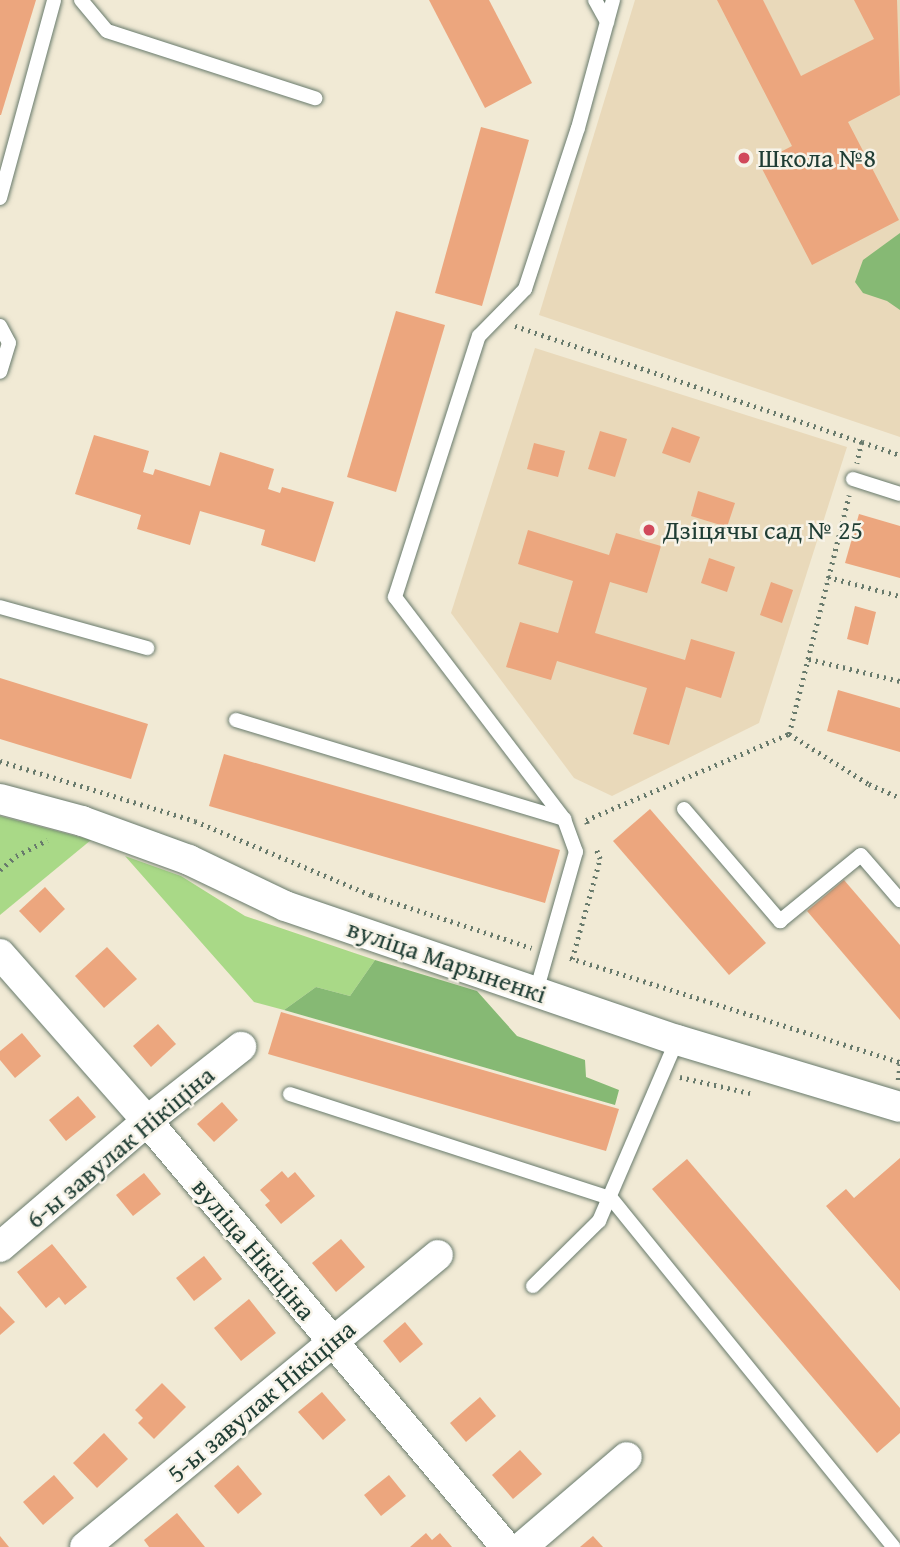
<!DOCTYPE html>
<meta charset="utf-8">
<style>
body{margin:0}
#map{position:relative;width:900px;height:1547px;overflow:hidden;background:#f1ead5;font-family:"Gentium Book Plus",serif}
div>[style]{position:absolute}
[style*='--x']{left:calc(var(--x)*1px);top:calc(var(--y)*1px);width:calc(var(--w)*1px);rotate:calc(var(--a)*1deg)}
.built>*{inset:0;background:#e9d9ba}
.green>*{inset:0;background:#a9d987}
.forest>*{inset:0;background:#86b974}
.building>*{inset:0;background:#eca67e}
.path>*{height:4.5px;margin-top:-2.25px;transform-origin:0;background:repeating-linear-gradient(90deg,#687a6c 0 2px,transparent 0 7px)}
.roads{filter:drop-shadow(0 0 2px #687a6c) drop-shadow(0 0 2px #687a6c)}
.service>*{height:14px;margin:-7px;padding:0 7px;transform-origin:7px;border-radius:7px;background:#fff}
.minor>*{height:30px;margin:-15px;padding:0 15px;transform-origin:15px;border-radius:15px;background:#fff}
.dots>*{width:19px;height:19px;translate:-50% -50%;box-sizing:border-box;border:4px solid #f7f3e8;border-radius:50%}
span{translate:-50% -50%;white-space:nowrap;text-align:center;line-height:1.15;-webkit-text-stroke:5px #f7f3e8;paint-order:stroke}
.poi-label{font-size:26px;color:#1f3d34}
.left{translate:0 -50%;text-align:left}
.street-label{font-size:26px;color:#1f3d34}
</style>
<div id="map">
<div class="built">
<div style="clip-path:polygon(635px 0,900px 0,900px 437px,539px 315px)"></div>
<div style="clip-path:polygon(535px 348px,847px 447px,759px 723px,612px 796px,574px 778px,451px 613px)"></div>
</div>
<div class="green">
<div style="clip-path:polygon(0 816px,91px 840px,0 915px)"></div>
<div style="clip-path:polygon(125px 856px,181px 876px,245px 916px,375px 960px,350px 996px,316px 987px,284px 1010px,254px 1002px)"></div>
</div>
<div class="forest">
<div style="clip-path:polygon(900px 233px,900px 310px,887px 301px,863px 293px,855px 282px,863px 260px)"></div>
<div style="clip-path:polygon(375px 960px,477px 991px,517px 1036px,585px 1060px,586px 1077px,619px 1090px,615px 1105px,284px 1010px,316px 987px,350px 996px)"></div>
</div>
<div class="building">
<div style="clip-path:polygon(0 0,36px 0,1px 115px,0 115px)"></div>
<div style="clip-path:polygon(429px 0,489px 0,532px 83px,485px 108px)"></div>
<div style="clip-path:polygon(717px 0,763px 0,801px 76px,874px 39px,854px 0,897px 0,900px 95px,848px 122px,899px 220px,812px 265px,759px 163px,792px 146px)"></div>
<div style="clip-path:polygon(481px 127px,529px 140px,482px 306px,435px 293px)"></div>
<div style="clip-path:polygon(396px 311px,445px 325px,396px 492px,347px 477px)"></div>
<div style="clip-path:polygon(672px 427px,700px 437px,690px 463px,662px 453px)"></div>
<div style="clip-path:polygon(600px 431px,627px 439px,615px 477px,588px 469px)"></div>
<div style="clip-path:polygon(94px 435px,149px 451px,143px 472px,153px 475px,155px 469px,210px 486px,220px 452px,274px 469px,268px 489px,280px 493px,282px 487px,334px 502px,315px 562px,261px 545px,265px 530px,200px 511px,190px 545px,137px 529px,141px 515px,75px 494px)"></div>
<div style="clip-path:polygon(534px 443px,565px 451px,558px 477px,527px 469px)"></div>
<div style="clip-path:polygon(698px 491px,735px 503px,727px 527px,691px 516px)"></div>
<div style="clip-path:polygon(859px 514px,900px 526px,900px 578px,845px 563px)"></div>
<div style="clip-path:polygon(528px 530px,609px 555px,616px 533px,661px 546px,647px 593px,610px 582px,595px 633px,685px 660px,691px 639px,735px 652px,721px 698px,686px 687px,669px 745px,633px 734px,647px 688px,557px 661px,551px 680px,506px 667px,520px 622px,558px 633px,573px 581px,518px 564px)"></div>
<div style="clip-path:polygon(709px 558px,735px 567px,727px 592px,701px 583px)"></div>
<div style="clip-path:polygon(771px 582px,793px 590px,782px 623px,760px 615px)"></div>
<div style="clip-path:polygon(855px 606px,876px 612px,868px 645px,847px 639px)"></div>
<div style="clip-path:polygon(0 678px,148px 724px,131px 779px,0 739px)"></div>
<div style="clip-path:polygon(838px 690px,900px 708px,900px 752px,827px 731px)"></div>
<div style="clip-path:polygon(224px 754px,560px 850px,545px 903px,209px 806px)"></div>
<div style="clip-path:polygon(650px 809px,766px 943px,729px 975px,613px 841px)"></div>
<div style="clip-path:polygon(844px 880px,900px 945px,900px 1020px,807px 911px)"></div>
<div style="clip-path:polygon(45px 887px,65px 909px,40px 933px,19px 911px)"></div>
<div style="clip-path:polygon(107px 947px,137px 979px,104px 1008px,75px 976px)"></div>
<div style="clip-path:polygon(281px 1012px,619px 1109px,606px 1151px,268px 1054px)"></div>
<div style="clip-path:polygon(158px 1024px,176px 1044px,151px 1067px,133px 1046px)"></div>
<div style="clip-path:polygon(22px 1033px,41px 1056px,15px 1078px,0 1060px,0 1051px)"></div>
<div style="clip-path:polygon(78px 1096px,96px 1117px,66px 1141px,49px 1120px)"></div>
<div style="clip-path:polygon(222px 1102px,238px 1120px,214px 1142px,197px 1124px)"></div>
<div style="clip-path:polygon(900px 1158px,900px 1291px,826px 1206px,846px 1189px,854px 1198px)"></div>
<div style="clip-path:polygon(687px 1159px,900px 1408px,900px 1433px,877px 1453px,652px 1189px)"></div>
<div style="clip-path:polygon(282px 1171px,288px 1178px,295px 1172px,315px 1196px,281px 1224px,265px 1205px,270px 1201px,260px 1190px)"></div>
<div style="clip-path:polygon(144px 1173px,161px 1194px,133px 1216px,116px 1195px)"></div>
<div style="clip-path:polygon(341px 1239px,365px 1267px,336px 1292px,312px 1263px)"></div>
<div style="clip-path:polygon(52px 1244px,87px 1287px,65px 1305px,59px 1297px,46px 1308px,17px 1272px)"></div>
<div style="clip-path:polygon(204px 1256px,222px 1279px,194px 1301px,176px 1278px)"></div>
<div style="clip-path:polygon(249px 1299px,276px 1333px,241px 1361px,214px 1328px)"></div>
<div style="clip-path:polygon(0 1306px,15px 1322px,0 1335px)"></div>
<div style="clip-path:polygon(405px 1322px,423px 1344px,400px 1363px,383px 1341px)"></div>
<div style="clip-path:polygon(162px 1383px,186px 1407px,154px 1439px,138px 1423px,143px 1418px,135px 1410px)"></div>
<div style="clip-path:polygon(322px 1392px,346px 1420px,323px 1440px,298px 1412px)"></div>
<div style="clip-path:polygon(480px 1397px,496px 1416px,466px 1442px,450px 1423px)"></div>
<div style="clip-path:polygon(104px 1433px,128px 1459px,97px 1488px,73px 1463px)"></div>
<div style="clip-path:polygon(520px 1450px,542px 1474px,513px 1499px,492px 1475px)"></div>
<div style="clip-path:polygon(238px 1465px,262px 1494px,238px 1514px,214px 1486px)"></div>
<div style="clip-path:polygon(54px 1475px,74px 1498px,43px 1525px,23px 1502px)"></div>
<div style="clip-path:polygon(389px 1475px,406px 1496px,381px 1516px,364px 1495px)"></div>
<div style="clip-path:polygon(177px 1513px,205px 1547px,149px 1547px,144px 1540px)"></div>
<div style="clip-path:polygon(426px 1533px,432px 1540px,440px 1533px,452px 1547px,410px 1547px)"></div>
<div style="clip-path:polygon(0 1536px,9px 1547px,0 1547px)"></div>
<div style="clip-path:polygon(593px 1536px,603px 1547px,580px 1547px)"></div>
</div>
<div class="path">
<div style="--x:515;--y:326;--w:366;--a:18.5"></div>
<div style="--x:862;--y:442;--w:22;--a:103"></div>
<div style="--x:862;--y:442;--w:40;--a:18.9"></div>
<div style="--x:828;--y:577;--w:74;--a:14.8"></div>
<div style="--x:809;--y:659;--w:94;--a:13.6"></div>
<div style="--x:789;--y:734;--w:94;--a:32"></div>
<div style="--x:869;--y:784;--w:34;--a:24"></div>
<div style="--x:0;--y:761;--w:204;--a:17.1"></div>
<div style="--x:195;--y:821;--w:191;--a:22.8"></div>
<div style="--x:371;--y:895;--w:169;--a:18.2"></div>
<div style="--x:587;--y:824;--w:4;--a:-104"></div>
<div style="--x:586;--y:820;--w:220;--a:-23"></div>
<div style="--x:789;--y:734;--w:246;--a:-75.9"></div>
<div style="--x:0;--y:870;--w:21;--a:-41"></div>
<div style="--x:16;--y:856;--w:35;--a:-27"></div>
<div style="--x:570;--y:958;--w:346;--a:17.5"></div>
<div style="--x:572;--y:959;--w:104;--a:-74.4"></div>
<div style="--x:600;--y:859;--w:11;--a:-112"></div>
<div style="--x:680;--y:1077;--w:72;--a:12.9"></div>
<div style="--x:898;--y:1080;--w:16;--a:-83"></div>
</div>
<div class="roads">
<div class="service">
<div style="--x:81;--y:0;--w:40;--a:50"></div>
<div style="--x:107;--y:31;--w:219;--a:17.9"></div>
<div style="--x:595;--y:0;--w:25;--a:61"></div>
<div style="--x:0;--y:198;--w:205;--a:-74.7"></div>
<div style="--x:0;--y:326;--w:19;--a:62"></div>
<div style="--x:9;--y:343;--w:30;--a:107"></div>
<div style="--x:853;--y:479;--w:49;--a:17.7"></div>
<div style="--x:0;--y:607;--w:153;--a:15.6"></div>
<div style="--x:236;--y:720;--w:343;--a:16.8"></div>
<div style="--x:684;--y:809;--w:148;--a:49.4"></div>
<div style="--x:780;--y:921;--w:104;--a:-39.2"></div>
<div style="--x:861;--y:855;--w:60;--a:49.1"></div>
<div style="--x:536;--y:992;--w:146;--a:-74.1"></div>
<div style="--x:576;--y:852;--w:35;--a:-110"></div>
<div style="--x:564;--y:819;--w:279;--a:-127.3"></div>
<div style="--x:395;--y:597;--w:274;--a:-72.2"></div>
<div style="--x:479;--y:336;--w:66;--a:-45.6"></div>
<div style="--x:525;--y:289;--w:169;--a:-71.8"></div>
<div style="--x:578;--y:128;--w:133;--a:-74.7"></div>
<div style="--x:290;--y:1094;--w:337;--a:18"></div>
<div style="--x:611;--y:1198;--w:449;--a:51"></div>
<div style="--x:533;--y:1286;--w:93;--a:-44.6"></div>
<div style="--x:599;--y:1221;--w:197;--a:-66.7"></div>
</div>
<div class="minor">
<div style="--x:0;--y:799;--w:85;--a:15"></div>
<div style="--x:82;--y:821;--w:114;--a:20"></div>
<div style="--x:189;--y:860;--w:106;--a:25.6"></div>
<div style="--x:285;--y:906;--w:414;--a:18.9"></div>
<div style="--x:677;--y:1040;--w:233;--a:16.7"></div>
<div style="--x:0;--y:954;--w:222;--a:48.6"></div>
<div style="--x:147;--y:1121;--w:557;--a:49.88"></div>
<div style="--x:0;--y:1247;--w:194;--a:-40.6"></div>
<div style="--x:147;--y:1121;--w:120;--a:-38.2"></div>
<div style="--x:85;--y:1547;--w:458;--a:-39.6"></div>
<div style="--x:522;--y:1547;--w:138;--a:-40.6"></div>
</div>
</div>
<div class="dots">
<div style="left:744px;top:158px;background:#d1495b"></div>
<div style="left:649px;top:530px;background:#d1495b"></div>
</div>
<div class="poi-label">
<span class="left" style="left:758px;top:158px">Школа №8</span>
<span class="left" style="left:663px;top:530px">Дзіцячы сад № 25</span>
</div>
<div class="street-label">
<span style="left:447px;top:961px;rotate:19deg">вуліца Марыненкі</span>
<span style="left:120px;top:1147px;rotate:-40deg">6-ы завулак Нікіціна</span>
<span style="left:254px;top:1249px;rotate:50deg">вуліца Нікіціна</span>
<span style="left:261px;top:1401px;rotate:-40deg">5-ы завулак Нікіціна</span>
</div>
</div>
